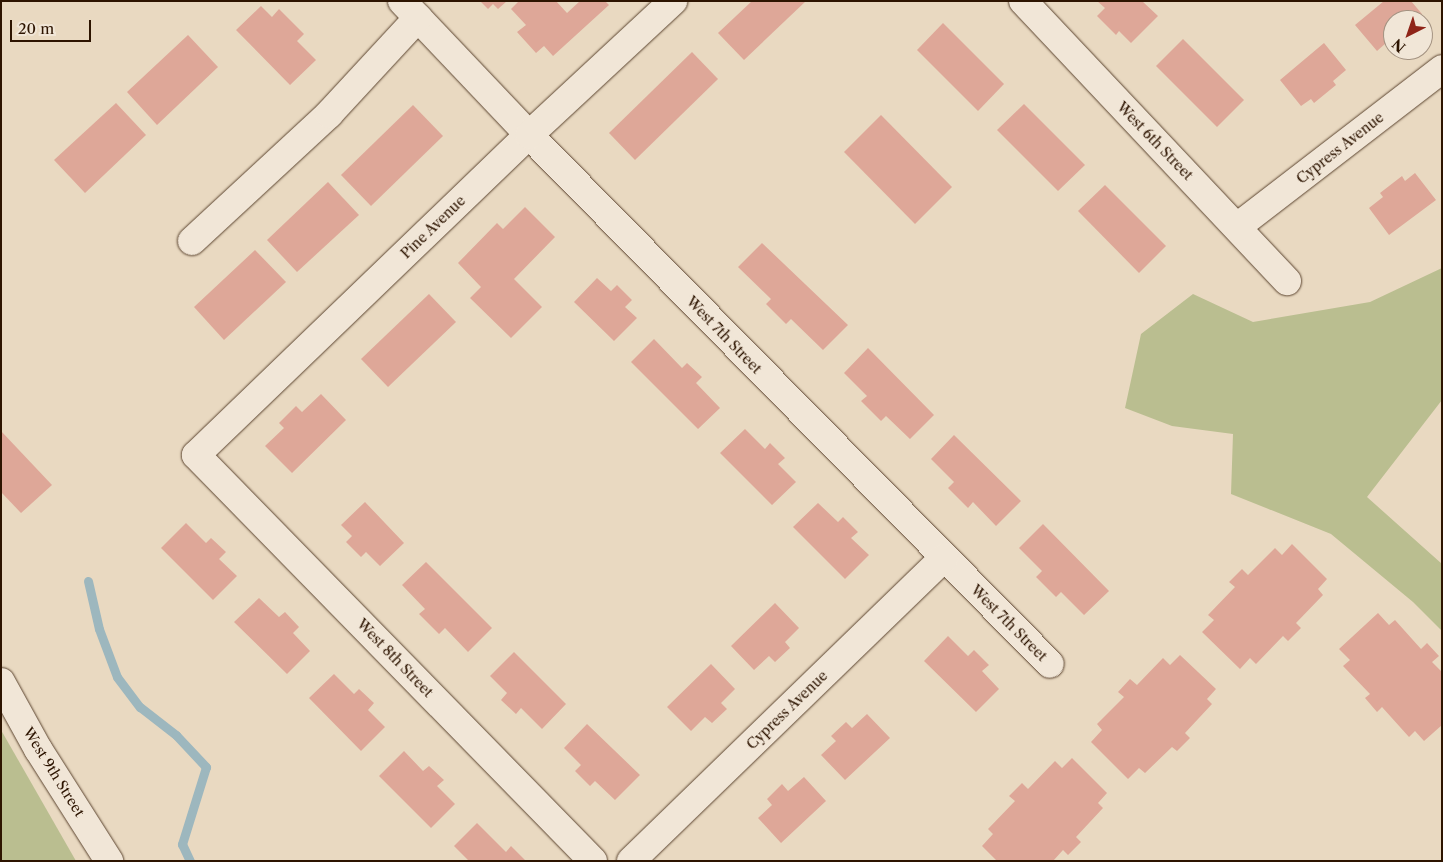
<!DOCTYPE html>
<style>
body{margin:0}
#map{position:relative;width:1443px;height:862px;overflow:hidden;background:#e9d9c1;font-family:"Libre Caslon Text",serif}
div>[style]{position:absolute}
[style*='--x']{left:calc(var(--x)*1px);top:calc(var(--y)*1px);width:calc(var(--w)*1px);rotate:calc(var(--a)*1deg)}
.green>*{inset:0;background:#babe90}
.stream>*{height:9px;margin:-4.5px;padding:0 4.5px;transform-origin:4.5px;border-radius:4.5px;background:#9db7be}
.building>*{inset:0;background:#dea798}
.roads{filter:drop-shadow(0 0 1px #5c4530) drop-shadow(0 0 1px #5c4530)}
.minor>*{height:28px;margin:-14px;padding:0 14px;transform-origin:14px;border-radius:14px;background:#f1e6d7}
span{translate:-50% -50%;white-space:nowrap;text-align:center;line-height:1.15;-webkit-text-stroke:4px #f1e6d7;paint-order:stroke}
.street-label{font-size:14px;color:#2d1400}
.frame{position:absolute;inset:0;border:2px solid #2d1400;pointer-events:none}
.north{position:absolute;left:1383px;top:10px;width:50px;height:50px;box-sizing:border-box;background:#f1e6d7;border:1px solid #a39281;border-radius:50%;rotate:221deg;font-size:14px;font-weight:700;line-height:20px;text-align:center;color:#2d1400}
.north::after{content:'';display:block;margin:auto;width:18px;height:22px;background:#8f2418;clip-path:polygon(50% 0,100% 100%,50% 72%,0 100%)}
.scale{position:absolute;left:10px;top:20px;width:81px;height:22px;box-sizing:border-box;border:2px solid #2d1400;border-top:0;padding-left:6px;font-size:15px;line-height:18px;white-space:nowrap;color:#2d1400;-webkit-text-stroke:4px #f1e6d7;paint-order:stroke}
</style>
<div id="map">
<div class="green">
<div style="clip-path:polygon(1442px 268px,1442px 400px,1367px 497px,1442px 564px,1442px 631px,1413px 602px,1331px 534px,1231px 494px,1233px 434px,1172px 426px,1125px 408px,1141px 334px,1193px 294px,1253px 322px,1370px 302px)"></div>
<div style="clip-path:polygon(1px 730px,76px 861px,1px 861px)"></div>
</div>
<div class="stream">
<div style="--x:88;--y:581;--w:49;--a:77.1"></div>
<div style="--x:99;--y:629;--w:51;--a:69.4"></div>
<div style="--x:117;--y:677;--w:38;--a:53"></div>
<div style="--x:140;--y:707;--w:46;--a:37.9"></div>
<div style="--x:176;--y:735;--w:44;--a:46.8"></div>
<div style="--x:206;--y:767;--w:81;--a:107.3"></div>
<div style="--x:182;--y:844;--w:19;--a:65"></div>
</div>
<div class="building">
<div style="clip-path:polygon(480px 1px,507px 1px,498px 9px,493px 4px,488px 9px)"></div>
<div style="clip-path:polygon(519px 1px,556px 1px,567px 13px,580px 1px,605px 1px,609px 5px,553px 56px,544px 46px,536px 53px,517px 32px,526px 25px,511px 9px)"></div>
<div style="clip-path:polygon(752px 1px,806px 1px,744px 60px,718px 33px)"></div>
<div style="clip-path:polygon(1097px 1px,1142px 1px,1158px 16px,1131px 43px,1119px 31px,1116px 35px,1097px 16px,1105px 8px)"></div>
<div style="clip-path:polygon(1384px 1px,1411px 1px,1422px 14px,1415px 20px,1393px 20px,1393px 45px,1390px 47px,1386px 43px,1377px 51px,1355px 25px)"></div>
<div style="clip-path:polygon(261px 6px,272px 17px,279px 9px,304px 34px,297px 41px,316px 60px,290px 85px,236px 30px)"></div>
<div style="clip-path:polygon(943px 23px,1004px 84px,978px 111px,917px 50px)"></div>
<div style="clip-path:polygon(188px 35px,218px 67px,157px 125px,127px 92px)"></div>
<div style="clip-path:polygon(1183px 39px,1244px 100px,1217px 127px,1156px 66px)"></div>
<div style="clip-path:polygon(1324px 43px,1346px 70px,1333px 81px,1336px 85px,1314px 103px,1311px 99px,1301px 106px,1280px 80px)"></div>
<div style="clip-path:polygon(692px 52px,718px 79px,635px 160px,609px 133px)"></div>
<div style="clip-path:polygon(116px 103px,146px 135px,85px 193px,54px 160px)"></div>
<div style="clip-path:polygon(1024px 104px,1085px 165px,1058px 191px,997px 130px)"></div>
<div style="clip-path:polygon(413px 105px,443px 136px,371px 206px,341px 175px)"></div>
<div style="clip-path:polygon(881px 115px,952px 187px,915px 224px,844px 152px)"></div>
<div style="clip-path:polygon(1415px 173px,1436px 200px,1389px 235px,1369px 208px,1383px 197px,1380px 193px,1402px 176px,1405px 181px)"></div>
<div style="clip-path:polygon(328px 182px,359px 215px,297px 272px,267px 240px)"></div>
<div style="clip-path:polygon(1105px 185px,1166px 246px,1139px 273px,1078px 211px)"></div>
<div style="clip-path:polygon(525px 207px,555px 237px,514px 279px,542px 307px,511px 338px,470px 298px,481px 287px,458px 263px,497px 223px,503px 229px)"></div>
<div style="clip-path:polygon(762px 243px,848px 325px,823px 350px,791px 319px,786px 324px,766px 304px,771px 299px,738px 267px)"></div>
<div style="clip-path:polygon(255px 250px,286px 282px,224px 340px,194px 307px)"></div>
<div style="clip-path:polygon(597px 278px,611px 291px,617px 285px,632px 300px,625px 307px,637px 318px,614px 341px,574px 302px)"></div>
<div style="clip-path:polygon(429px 294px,456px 322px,388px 387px,361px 359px)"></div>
<div style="clip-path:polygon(654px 339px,682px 368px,687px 363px,702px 377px,696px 383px,720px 408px,698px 429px,631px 362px)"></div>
<div style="clip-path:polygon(868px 348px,934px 415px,910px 439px,886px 416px,881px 421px,861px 401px,867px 396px,844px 373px)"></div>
<div style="clip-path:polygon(321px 394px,346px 420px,292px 473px,265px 446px,284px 428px,279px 423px,296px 406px,302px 412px)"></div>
<div style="clip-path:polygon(745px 429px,765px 449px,770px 443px,785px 458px,778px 464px,796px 482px,772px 505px,720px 453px)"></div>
<div style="clip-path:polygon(1px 431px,52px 485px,21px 513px,1px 492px)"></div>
<div style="clip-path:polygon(954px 435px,1021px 501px,996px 526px,973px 502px,968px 508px,948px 488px,954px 482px,931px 459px)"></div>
<div style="clip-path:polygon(365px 502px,404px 543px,380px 566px,366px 552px,361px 557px,346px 542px,352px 536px,341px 525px)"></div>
<div style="clip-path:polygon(818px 503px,838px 522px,843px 517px,858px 532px,851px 538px,869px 555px,845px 579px,793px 527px)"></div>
<div style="clip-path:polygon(186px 523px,206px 543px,211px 538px,226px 552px,219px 559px,237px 576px,213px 600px,161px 548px)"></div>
<div style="clip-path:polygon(1043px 524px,1109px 591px,1084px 615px,1061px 592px,1056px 597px,1036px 577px,1042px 571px,1019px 548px)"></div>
<div style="clip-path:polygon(1292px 544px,1327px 579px,1318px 589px,1323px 595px,1296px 623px,1301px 628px,1288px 641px,1283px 636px,1256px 664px,1250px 658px,1240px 669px,1202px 632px,1214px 620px,1208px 615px,1235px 587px,1229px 582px,1242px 569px,1248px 575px,1275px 548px,1282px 555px)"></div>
<div style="clip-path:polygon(426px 562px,492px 628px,468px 652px,445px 628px,439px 634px,419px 614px,425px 609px,402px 585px)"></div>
<div style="clip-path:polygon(259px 598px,279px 617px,285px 612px,299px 627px,293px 633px,310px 651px,287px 674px,234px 622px)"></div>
<div style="clip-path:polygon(775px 603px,799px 628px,785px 642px,790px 648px,775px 662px,769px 656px,754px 670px,731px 646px)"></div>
<div style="clip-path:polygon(1378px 613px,1389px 625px,1395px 620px,1421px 649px,1427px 643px,1439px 656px,1432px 662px,1442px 672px,1442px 725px,1424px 741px,1415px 731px,1409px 737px,1382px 707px,1377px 712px,1365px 698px,1370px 694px,1343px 666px,1350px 660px,1339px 649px)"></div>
<div style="clip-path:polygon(948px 636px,968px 656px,974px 650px,989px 665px,982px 671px,999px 689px,976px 712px,924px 661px)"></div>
<div style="clip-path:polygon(514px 652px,566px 704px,542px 729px,521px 708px,516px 714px,501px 700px,507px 693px,490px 676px)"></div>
<div style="clip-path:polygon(1180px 655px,1216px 689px,1207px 699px,1212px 704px,1185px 733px,1190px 738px,1177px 751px,1172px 747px,1145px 773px,1139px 768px,1128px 779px,1091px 742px,1102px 730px,1097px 724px,1124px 697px,1118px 692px,1130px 679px,1137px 685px,1163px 658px,1170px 665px)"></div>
<div style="clip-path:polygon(711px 664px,735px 689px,721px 703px,727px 709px,712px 723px,705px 717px,691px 731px,667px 707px)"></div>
<div style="clip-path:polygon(334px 674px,354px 694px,359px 689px,374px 703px,368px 710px,385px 727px,361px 751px,309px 698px)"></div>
<div style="clip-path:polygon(867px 714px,890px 738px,845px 780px,821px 755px,836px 741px,831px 736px,846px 722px,852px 728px)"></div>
<div style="clip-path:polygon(587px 724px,640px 775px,615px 800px,595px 781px,590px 786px,575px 771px,581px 765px,564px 748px)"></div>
<div style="clip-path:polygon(404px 751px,423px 771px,429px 766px,444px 780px,437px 786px,455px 804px,431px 828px,379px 776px)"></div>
<div style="clip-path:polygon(1072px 758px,1107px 793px,1098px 803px,1103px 808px,1076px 837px,1081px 842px,1068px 855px,1063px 850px,1053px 861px,997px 861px,982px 846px,993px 834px,988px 829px,1015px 801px,1009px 796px,1022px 783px,1028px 789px,1055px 761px,1062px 768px)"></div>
<div style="clip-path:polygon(804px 777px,826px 801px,781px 843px,758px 818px,772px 805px,767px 799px,782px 784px,788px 791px)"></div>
<div style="clip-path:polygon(477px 823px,506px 852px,511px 846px,526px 861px,469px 861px,454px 846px)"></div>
</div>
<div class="roads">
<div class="minor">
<div style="--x:402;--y:1;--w:185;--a:46.5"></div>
<div style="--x:529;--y:135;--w:742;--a:45.44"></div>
<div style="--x:1023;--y:1;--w:385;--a:46.7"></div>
<div style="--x:1237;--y:227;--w:259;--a:-37.6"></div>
<div style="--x:192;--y:241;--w:187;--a:-42.8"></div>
<div style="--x:329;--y:114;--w:131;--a:-47.2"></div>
<div style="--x:1;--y:682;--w:77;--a:61.1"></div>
<div style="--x:38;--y:749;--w:133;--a:57.6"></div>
<div style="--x:593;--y:861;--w:568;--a:-134.36"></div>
<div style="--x:196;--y:455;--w:462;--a:-43.9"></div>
<div style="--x:529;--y:135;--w:197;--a:-42.9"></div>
<div style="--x:631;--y:861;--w:436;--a:-44.1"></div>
</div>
</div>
<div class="street-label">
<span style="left:1155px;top:141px;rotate:46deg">West 6th Street</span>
<span style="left:1340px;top:148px;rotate:-38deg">Cypress Avenue</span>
<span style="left:433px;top:227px;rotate:-44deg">Pine Avenue</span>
<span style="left:724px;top:335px;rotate:46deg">West 7th Street</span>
<span style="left:1009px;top:623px;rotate:45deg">West 7th Street</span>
<span style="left:395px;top:658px;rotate:46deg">West 8th Street</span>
<span style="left:787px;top:710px;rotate:-44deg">Cypress Avenue</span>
<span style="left:54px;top:772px;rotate:58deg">West 9th Street</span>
</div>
<div class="frame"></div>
<div class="north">N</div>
<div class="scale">20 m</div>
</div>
